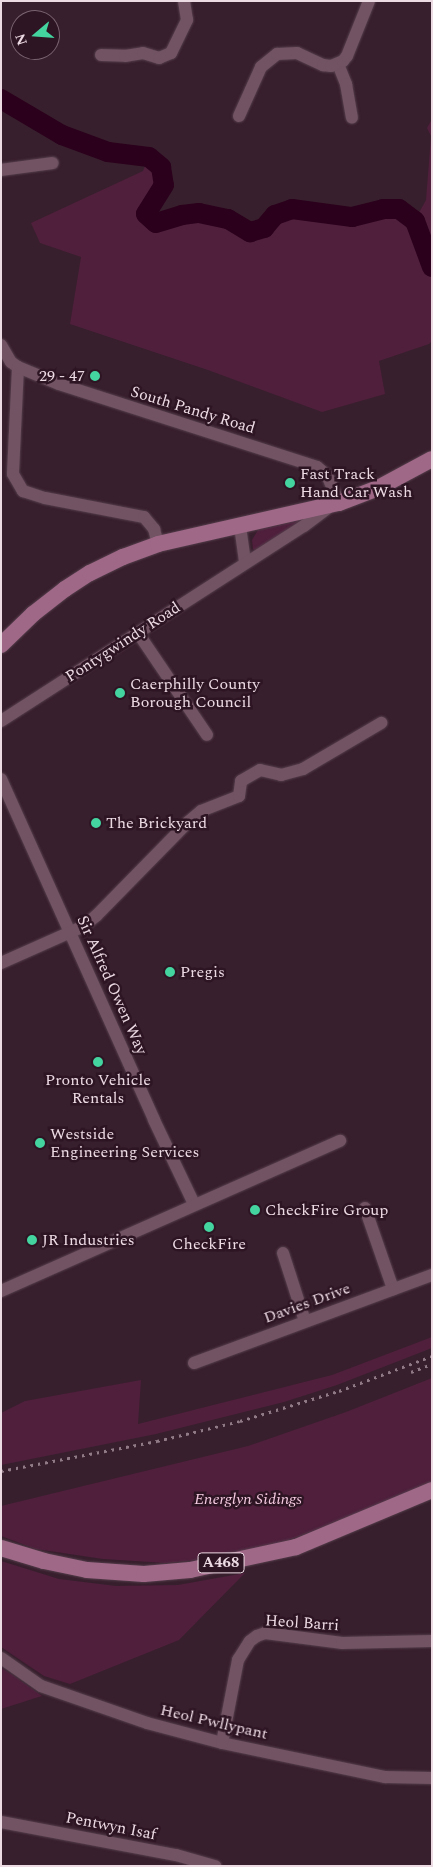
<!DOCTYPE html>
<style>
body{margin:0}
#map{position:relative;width:433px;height:1867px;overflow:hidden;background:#381f2d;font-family:Spectral,serif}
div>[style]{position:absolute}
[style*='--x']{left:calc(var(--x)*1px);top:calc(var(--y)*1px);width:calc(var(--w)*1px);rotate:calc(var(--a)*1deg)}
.green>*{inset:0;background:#4f1f3c}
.river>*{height:20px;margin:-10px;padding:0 10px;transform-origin:10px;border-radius:10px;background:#2b001c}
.roads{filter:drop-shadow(0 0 1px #553e4c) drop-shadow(0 0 1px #553e4c)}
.minor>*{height:12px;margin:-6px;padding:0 6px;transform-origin:6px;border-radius:6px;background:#715363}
.major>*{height:16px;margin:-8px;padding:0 8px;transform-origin:8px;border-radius:8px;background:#9f6887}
.rail>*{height:3px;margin-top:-1.5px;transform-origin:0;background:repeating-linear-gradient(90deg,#8f7a85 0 2.5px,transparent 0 7.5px)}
.dots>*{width:14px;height:14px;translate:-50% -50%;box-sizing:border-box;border:2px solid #2e1524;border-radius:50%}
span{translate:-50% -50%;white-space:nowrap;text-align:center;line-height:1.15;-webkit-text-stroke:5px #2e1524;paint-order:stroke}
.shield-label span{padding:1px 4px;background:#2e1524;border:1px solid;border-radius:4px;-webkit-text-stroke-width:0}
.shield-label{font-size:15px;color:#eddbe4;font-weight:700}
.poi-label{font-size:16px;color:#eddbe4}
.right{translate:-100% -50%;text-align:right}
.left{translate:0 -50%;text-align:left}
.street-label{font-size:16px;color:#eddbe4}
.park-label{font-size:16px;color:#f5cbe1;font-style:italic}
.frame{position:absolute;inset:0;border:2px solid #eddbe4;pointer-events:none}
.north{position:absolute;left:10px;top:10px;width:50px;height:50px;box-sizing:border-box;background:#2e1524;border:1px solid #7a6471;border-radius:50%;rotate:252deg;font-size:14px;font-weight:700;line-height:20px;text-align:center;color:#eddbe4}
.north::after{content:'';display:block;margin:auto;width:18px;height:22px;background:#43d4a0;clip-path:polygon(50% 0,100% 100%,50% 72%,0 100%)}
</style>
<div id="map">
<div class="green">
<div style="clip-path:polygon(432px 119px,432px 341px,429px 344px,379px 361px,385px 394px,322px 412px,208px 370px,70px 324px,81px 257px,40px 243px,31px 223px,143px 171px,149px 157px,161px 167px,164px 185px,146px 214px,156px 223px,182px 215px,199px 213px,228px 219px,250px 232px,264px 228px,275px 215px,292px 209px,352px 217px,383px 209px,399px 209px,415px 220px,426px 200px,431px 136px,427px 128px)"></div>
<div style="clip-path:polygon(302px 520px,255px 550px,253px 549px,252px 540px,258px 530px)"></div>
<div style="clip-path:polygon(432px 1337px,432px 1348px,337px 1385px,284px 1402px,156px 1434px,1px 1465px,1px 1413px,25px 1401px,141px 1380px,138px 1424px,332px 1375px)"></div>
<div style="clip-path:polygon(432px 1378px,432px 1484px,354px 1516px,275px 1545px,205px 1559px,166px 1563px,103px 1559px,36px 1549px,1px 1536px,1px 1506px,248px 1446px,346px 1412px)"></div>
<div style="clip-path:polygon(1px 1561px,59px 1579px,116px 1586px,178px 1585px,245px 1573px,179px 1640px,70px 1684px,44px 1676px,1px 1647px)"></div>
<div style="clip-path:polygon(1px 1668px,11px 1674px,42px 1696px,1px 1709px)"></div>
</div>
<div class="river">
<div style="--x:1;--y:99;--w:71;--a:30.5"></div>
<div style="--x:62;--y:135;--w:49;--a:20.3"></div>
<div style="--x:108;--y:152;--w:41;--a:7"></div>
<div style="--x:149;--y:157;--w:16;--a:40"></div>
<div style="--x:161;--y:167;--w:18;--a:81"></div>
<div style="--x:164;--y:185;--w:34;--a:122"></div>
<div style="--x:146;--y:214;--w:13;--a:42"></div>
<div style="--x:156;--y:223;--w:27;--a:-17"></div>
<div style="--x:182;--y:215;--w:17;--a:-7"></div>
<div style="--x:199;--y:213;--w:30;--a:12"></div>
<div style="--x:228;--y:219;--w:26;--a:31"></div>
<div style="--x:250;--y:232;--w:15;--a:-16"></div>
<div style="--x:264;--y:228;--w:17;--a:-50"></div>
<div style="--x:275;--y:215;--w:18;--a:-19"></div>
<div style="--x:292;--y:209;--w:61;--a:7.6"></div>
<div style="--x:352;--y:217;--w:32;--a:-14"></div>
<div style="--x:383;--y:209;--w:16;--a:0"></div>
<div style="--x:399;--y:209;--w:20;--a:37"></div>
<div style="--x:415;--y:221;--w:49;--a:69.7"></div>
</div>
<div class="roads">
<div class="minor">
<div style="--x:101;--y:55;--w:24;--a:2"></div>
<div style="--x:125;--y:56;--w:18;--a:-9"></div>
<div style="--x:143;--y:53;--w:17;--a:17"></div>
<div style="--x:159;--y:58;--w:13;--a:-23"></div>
<div style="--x:171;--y:53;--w:37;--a:-64"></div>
<div style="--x:187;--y:20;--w:19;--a:-99"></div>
<div style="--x:338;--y:64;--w:22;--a:68"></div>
<div style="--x:346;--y:84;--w:34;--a:80"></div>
<div style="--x:239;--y:116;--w:54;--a:-65.8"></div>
<div style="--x:261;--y:67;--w:21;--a:-39"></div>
<div style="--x:277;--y:54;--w:20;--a:-3"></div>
<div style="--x:297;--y:53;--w:29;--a:25"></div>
<div style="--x:323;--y:65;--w:8;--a:7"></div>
<div style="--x:331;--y:66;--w:13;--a:-23"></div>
<div style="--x:343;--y:61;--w:6;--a:-51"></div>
<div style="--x:347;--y:56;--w:59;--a:-68.2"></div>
<div style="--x:1;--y:170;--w:52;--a:-7.7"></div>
<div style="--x:1;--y:345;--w:20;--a:60"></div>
<div style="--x:11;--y:362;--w:9;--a:36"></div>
<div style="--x:18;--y:367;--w:107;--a:92.7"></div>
<div style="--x:13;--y:474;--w:20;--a:60"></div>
<div style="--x:23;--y:491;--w:23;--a:18"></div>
<div style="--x:45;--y:498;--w:101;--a:10.9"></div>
<div style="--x:144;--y:517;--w:16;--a:50"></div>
<div style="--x:154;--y:529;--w:16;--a:75"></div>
<div style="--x:18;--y:367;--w:44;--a:22.5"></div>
<div style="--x:59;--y:384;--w:271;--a:17.8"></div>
<div style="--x:317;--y:467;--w:13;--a:39"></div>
<div style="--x:327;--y:475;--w:30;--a:67"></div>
<div style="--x:240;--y:526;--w:37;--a:82"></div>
<div style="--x:138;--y:633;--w:123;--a:55.9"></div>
<div style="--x:1;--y:721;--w:360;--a:-32.8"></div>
<div style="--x:304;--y:526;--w:30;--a:-37"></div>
<div style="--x:1;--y:779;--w:374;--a:65.8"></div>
<div style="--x:154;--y:1120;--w:93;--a:64.5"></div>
<div style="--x:1;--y:963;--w:91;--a:-24"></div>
<div style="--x:84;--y:926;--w:16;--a:-40"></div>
<div style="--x:96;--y:916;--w:132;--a:-45.6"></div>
<div style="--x:188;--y:822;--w:17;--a:-40"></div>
<div style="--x:201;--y:811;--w:41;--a:-21.5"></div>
<div style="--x:239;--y:796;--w:15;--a:-82"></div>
<div style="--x:241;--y:781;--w:22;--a:-30"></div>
<div style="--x:260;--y:770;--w:22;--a:13"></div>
<div style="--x:281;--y:775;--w:23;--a:-15"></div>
<div style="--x:303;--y:769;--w:91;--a:-30.5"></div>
<div style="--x:365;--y:1208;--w:86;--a:70.9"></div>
<div style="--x:283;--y:1253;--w:71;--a:72.1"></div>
<div style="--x:1;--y:1291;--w:371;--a:-23.9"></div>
<div style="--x:194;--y:1363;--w:254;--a:-20.3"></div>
<div style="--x:1;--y:1658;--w:49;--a:35"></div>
<div style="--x:41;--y:1686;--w:112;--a:19.2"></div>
<div style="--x:147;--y:1723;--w:78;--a:14.9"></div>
<div style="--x:222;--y:1743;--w:167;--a:11.8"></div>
<div style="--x:385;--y:1777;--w:47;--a:1.2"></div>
<div style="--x:222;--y:1743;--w:85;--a:-79.1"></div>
<div style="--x:238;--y:1660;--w:22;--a:-58"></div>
<div style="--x:250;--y:1641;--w:9;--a:-36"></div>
<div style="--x:257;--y:1636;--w:9;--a:-21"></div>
<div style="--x:265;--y:1633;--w:78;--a:7.4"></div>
<div style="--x:342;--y:1643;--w:90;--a:-1.3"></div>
<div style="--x:1;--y:1822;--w:178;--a:10.7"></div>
<div style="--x:176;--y:1855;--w:41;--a:15.8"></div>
</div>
<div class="major">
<div style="--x:1;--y:645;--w:45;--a:-44.1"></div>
<div style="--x:33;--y:614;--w:41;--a:-38"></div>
<div style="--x:65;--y:589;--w:30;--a:-33"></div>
<div style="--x:90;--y:573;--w:37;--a:-26"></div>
<div style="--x:123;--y:557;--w:37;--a:-20"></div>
<div style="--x:158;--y:544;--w:186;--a:-12.8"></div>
<div style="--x:339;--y:503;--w:42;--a:-21"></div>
<div style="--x:378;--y:488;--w:61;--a:-28.2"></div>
<div style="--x:1;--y:1548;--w:45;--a:16.8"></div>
<div style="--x:44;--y:1561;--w:44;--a:11.8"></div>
<div style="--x:87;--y:1570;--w:57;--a:4"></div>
<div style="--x:144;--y:1574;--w:46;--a:-5"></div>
<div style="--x:190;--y:1570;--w:108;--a:-12.2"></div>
<div style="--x:296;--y:1547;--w:147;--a:-22.7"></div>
</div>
</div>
<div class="rail">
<div style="--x:411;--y:1372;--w:22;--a:-21"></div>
<div style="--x:1;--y:1471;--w:159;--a:-10.9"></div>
<div style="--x:157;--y:1441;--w:85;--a:-13.5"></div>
<div style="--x:240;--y:1421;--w:103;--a:-16.9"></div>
<div style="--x:339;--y:1391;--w:99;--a:-20.6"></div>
</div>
<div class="dots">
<div style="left:95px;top:376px;background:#43d4a0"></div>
<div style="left:290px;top:483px;background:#43d4a0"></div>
<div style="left:120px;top:693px;background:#43d4a0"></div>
<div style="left:96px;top:823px;background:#43d4a0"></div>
<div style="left:170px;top:972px;background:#43d4a0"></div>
<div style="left:98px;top:1062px;background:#43d4a0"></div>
<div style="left:40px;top:1143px;background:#43d4a0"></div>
<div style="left:255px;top:1210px;background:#43d4a0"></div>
<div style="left:209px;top:1227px;background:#43d4a0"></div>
<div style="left:32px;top:1240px;background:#43d4a0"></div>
</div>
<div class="shield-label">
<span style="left:221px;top:1563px">A468</span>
</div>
<div class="poi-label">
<span class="right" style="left:85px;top:376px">29 - 47</span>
<span class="left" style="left:300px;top:483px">Fast Track<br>Hand Car Wash</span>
<span class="left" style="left:130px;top:693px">Caerphilly County<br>Borough Council</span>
<span class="left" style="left:106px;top:823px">The Brickyard</span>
<span class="left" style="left:180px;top:972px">Pregis</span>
<span style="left:98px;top:1089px">Pronto Vehicle<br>Rentals</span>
<span class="left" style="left:50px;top:1143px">Westside<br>Engineering Services</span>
<span class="left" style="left:265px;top:1210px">CheckFire Group</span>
<span class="left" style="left:42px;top:1240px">JR Industries</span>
<span style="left:209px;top:1244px">CheckFire</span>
</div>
<div class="street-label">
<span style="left:193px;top:410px;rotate:17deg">South Pandy Road</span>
<span style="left:123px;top:642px;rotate:-33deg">Pontygwindy Road</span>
<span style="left:112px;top:985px;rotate:66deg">Sir Alfred Owen Way</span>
<span style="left:307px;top:1303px;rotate:-20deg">Davies Drive</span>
<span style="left:302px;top:1623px;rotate:4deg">Heol Barri</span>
<span style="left:214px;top:1722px;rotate:13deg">Heol Pwllypant</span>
<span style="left:111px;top:1826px;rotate:11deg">Pentwyn Isaf</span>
</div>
<div class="park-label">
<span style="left:248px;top:1499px">Energlyn Sidings</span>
</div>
<div class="frame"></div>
<div class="north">N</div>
</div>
